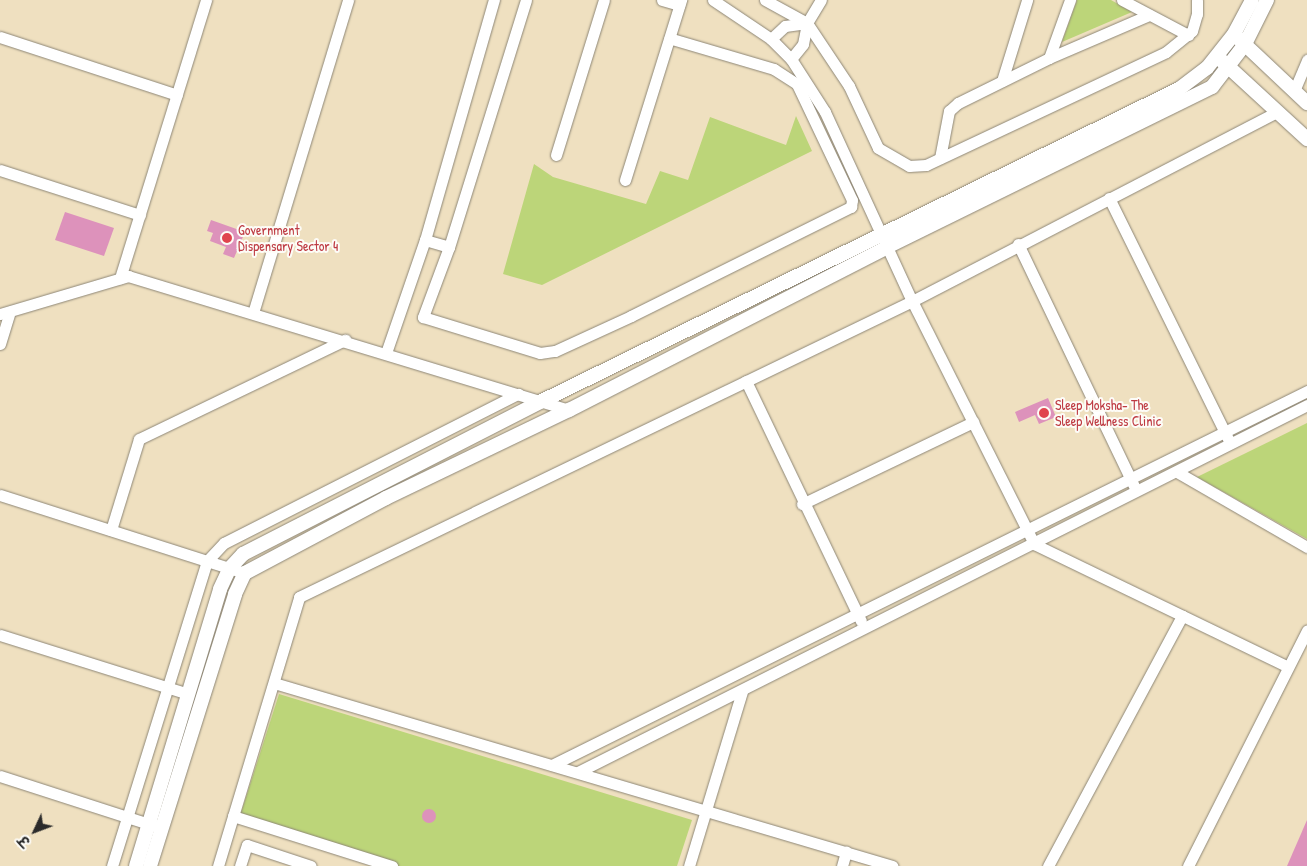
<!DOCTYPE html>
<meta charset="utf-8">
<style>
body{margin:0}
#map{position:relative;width:1307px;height:866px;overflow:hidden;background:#efe0c0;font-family:"Patrick Hand","Playpen Sans Deva",sans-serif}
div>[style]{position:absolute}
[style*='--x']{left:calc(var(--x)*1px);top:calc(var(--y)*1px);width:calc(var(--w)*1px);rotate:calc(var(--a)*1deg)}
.green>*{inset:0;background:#bcd579}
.building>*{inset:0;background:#dd92bb}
.round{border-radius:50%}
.roads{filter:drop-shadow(0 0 1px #8d8676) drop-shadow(0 0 1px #8d8676)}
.minor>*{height:11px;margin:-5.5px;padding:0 5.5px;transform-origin:5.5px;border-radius:5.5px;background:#fff}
.tertiary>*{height:14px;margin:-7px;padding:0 7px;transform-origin:7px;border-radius:7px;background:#fff}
.dots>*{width:14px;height:14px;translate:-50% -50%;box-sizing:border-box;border:2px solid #fdfcf7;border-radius:50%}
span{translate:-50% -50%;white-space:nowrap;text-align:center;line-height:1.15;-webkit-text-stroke:4px #fdfcf7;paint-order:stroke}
.health-label{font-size:14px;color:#be3a42}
.left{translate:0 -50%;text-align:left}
.north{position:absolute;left:10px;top:806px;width:50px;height:50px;-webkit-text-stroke:4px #fdfcf7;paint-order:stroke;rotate:227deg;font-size:14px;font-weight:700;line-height:20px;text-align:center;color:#2b2b2b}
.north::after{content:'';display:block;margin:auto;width:18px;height:22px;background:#2b2b2b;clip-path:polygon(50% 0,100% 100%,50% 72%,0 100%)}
</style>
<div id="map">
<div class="green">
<div style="clip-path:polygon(1077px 0,1111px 0,1132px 12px,1062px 42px)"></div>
<div style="clip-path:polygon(796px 116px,812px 151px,542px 285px,503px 274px,534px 164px,553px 177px,646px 204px,660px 171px,688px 180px,710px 117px,786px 145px)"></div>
<div style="clip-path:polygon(1307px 423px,1307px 539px,1197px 477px)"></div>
<div style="clip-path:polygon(279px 694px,692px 820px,677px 866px,375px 866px,238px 822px)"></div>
</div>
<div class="building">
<div style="clip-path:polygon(65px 212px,114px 228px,104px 256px,55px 240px)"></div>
<div style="clip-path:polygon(211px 220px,245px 232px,234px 258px,223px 254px,226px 247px,210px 241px,213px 233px,207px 231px)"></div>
<div style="clip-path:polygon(1048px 398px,1056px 417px,1039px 424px,1035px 415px,1019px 422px,1015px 412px)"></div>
<div class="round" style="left:422px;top:809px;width:14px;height:14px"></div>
<div style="clip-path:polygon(1307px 820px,1307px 866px,1287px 866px)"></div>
</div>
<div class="roads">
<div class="minor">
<div style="--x:526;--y:0;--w:259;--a:107.3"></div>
<div style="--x:449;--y:247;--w:75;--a:110.4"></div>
<div style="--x:423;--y:317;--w:122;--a:17.1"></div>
<div style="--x:540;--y:353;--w:15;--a:-8"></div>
<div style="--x:555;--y:351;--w:84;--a:-24.7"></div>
<div style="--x:631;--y:316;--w:246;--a:-26.4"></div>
<div style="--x:851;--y:207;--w:7;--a:-82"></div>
<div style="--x:852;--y:200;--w:128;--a:-115.4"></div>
<div style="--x:797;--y:84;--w:27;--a:-147"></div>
<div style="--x:774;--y:69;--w:109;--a:-163.6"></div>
<div style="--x:662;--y:0;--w:18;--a:16"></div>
<div style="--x:713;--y:0;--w:70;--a:33.9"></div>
<div style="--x:771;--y:39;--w:28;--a:45"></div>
<div style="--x:791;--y:59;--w:63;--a:57.3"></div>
<div style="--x:825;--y:112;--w:208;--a:65.3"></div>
<div style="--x:912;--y:301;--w:272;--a:63.3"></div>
<div style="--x:1034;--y:544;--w:282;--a:25.8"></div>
<div style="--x:765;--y:0;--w:48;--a:28.7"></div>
<div style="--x:807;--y:23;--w:76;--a:56.3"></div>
<div style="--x:849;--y:86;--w:68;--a:64.9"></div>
<div style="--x:878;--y:148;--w:36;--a:30"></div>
<div style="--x:909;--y:166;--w:17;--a:-3"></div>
<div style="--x:926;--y:165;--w:265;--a:-25.2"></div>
<div style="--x:1166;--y:52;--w:33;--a:-39"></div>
<div style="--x:1192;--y:31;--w:18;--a:-74"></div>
<div style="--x:1197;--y:14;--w:14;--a:-90"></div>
<div style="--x:1122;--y:0;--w:75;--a:27.9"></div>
<div style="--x:0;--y:37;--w:186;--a:18.1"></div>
<div style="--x:771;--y:39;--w:19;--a:-43"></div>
<div style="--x:785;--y:26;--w:22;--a:-8"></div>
<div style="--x:1049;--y:58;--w:62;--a:-70.1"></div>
<div style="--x:791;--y:59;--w:19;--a:-51"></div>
<div style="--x:803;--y:44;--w:21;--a:-79"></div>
<div style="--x:807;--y:23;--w:27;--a:-59"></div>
<div style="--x:1002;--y:81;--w:85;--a:-72.8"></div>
<div style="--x:1294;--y:91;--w:34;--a:-67"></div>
<div style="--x:556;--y:155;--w:162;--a:-72.8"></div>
<div style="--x:940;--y:158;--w:48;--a:-79.2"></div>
<div style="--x:949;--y:111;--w:12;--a:-42"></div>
<div style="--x:958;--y:103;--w:102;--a:-26.3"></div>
<div style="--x:1049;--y:58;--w:109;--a:-23.3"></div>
<div style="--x:0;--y:170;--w:147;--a:17.8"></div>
<div style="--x:625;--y:180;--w:189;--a:-72.7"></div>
<div style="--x:1109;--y:198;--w:269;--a:63.7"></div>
<div style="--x:425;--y:240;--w:25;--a:16"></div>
<div style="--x:1018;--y:244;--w:268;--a:64.4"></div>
<div style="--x:120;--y:278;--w:291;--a:-72.8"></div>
<div style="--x:253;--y:313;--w:327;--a:-73.1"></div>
<div style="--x:0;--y:314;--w:134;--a:-16.5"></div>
<div style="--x:128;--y:276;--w:461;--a:16.9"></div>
<div style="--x:0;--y:344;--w:34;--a:-73"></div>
<div style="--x:386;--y:353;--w:120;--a:-71"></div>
<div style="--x:425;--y:240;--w:250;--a:-74"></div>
<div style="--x:746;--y:381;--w:266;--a:64.4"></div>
<div style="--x:1177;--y:472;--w:150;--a:30"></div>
<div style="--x:0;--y:495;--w:257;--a:17.7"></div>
<div style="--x:802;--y:504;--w:190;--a:-25.6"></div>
<div style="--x:111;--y:530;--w:95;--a:-72.9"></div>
<div style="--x:139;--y:439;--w:229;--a:-25.7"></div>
<div style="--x:0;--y:635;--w:197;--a:17.4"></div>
<div style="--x:274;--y:683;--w:645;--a:16.49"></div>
<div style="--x:552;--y:765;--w:843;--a:-26.35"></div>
<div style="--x:578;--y:772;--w:816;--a:-26.72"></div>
<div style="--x:0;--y:776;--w:163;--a:17.9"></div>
<div style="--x:233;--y:816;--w:167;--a:17.5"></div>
<div style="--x:112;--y:866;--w:319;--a:-72.7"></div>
<div style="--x:207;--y:561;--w:25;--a:-47"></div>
<div style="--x:224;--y:543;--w:330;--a:-26.9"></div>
<div style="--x:218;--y:866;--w:281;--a:-73.2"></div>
<div style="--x:299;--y:597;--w:681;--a:-25.77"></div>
<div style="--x:912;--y:301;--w:411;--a:-27.4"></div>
<div style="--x:240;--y:866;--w:22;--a:-72"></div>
<div style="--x:247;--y:845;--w:67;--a:18.2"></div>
<div style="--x:689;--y:866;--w:182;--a:-73.1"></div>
<div style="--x:842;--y:866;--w:15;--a:-74"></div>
<div style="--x:1048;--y:866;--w:284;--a:-61.8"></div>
<div style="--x:1188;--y:866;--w:264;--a:-63.2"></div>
</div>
<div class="tertiary">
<div style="--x:1238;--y:38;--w:95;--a:43.3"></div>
<div style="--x:1221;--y:60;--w:117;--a:42.6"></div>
<div style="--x:136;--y:866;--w:289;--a:-73.1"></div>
<div style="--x:220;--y:589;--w:23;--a:-65"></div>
<div style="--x:230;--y:568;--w:19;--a:-47"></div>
<div style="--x:243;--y:554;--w:336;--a:-27.1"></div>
<div style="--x:542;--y:401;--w:709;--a:-26.1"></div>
<div style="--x:1179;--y:89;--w:35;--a:-37"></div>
<div style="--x:1207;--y:68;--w:43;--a:-51.5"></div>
<div style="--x:1234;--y:34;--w:38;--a:-62"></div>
<div style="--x:150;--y:866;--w:285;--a:-72.6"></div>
<div style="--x:235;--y:594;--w:23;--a:-65"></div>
<div style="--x:245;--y:573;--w:160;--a:-28"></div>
<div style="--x:386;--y:498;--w:203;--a:-25.7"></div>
<div style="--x:569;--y:410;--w:357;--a:-27.1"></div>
<div style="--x:887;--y:247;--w:362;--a:-26.2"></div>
<div style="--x:1212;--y:87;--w:54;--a:-52.5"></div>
<div style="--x:1245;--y:44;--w:49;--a:-63.4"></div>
</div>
</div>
<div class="dots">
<div style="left:227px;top:238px;background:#e0444e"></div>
<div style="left:1044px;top:413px;background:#e0444e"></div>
</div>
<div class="health-label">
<span class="left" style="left:238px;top:238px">Government<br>Dispensary Sector 4</span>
<span class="left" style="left:1055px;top:413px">Sleep Moksha- The<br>Sleep Wellness Clinic</span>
</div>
<div class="north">उ</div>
</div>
